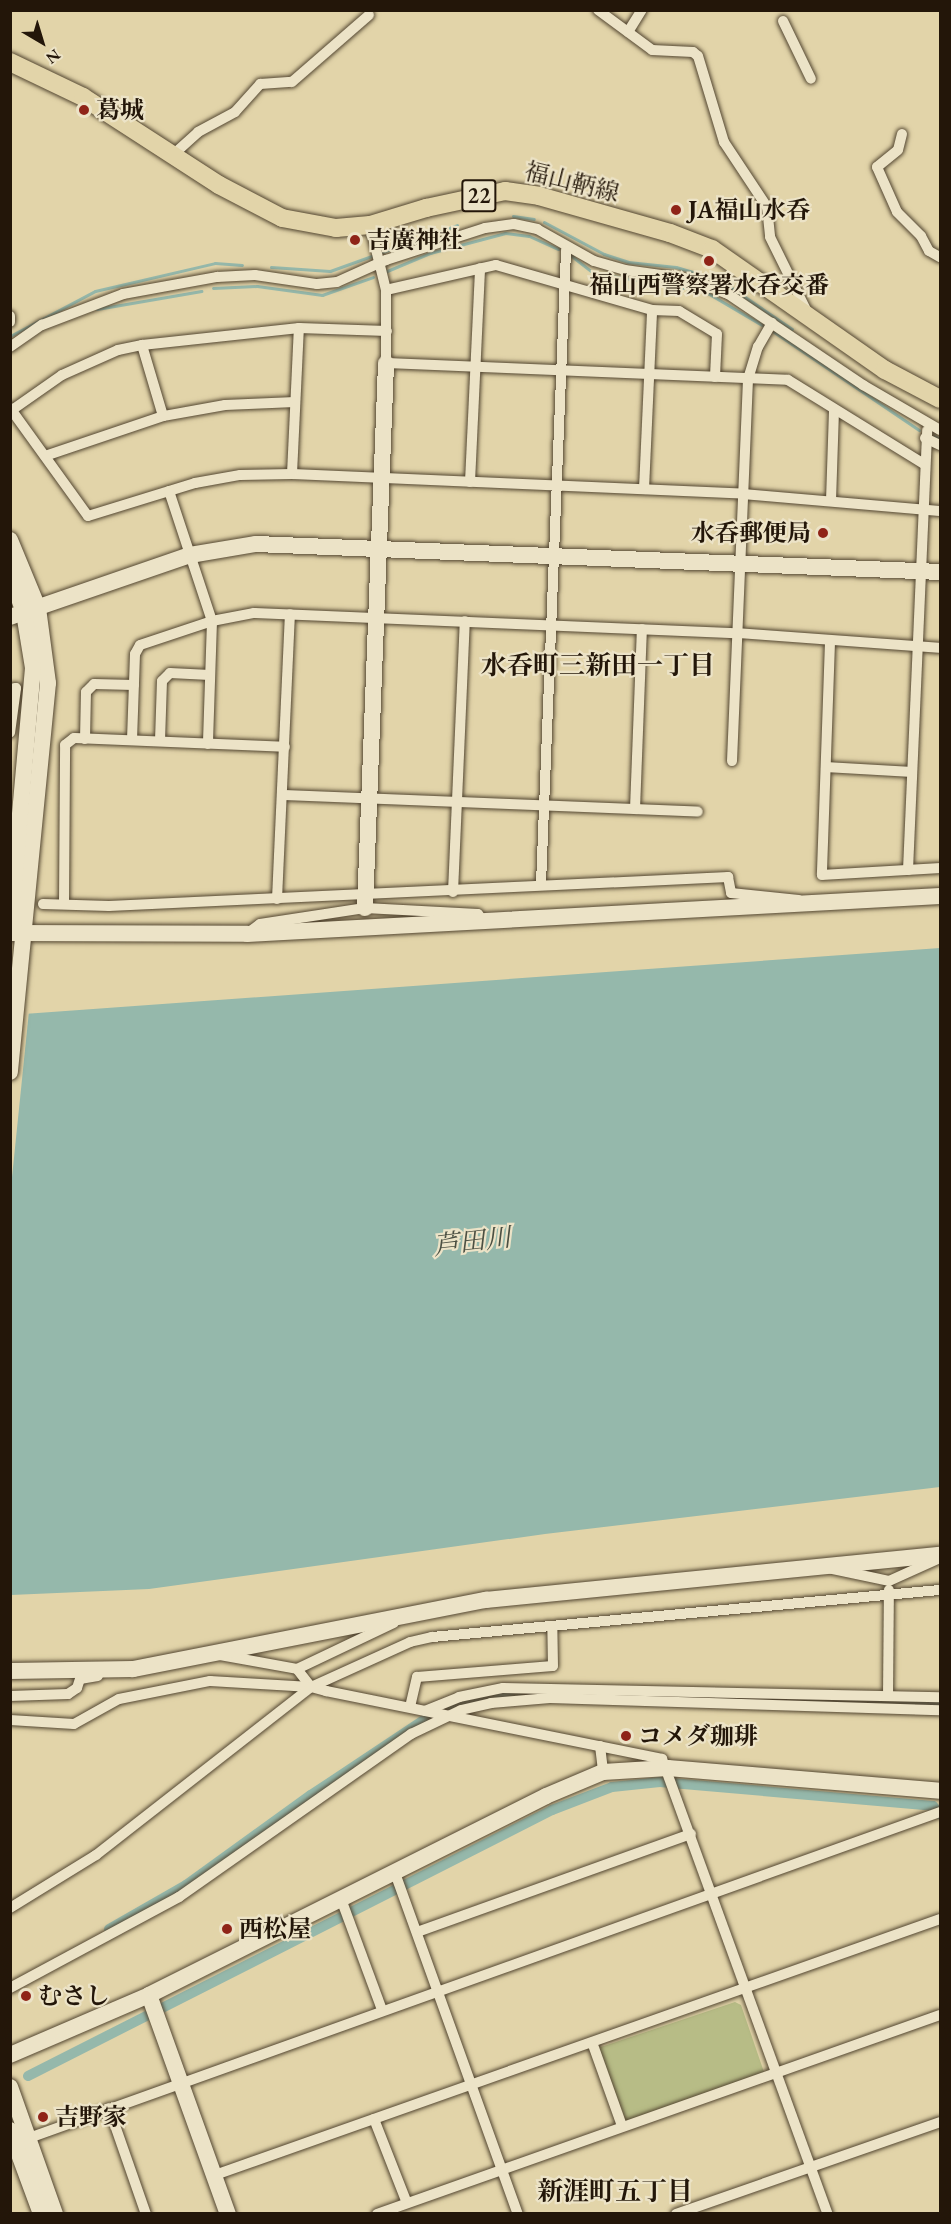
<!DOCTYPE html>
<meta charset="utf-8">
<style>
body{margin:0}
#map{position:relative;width:951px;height:2224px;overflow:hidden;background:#e2d4a9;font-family:"EB Garamond","Noto Serif JP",serif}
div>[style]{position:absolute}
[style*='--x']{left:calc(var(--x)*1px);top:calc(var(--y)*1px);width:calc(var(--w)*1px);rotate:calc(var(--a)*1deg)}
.green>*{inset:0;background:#b7bc86}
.water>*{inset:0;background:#95b8ab}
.pier>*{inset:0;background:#e2d4a9}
.stream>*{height:3px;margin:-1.5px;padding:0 1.5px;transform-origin:1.5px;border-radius:1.5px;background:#95b8ab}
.canal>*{height:10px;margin:-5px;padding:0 5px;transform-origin:5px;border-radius:5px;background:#95b8ab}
.roads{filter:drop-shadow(0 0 2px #534631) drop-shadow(0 0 2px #534631)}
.street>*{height:10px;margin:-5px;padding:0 5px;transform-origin:5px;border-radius:5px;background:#ece3c7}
.secondary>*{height:16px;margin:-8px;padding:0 8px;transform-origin:8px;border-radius:8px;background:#ece3c7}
.primary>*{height:18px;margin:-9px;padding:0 9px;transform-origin:9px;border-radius:9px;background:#e2d4a9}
.dots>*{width:16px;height:16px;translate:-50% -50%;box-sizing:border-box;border:3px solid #ece3c7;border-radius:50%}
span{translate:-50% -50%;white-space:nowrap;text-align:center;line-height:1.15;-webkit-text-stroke:4.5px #ece3c7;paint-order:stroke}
.shield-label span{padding:2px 4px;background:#ece3c7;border:2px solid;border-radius:4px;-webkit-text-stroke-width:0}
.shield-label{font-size:22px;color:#231609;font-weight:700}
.poi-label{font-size:24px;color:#231609;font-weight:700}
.left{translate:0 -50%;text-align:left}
.right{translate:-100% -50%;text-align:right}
.street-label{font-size:24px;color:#231609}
.neighbourhood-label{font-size:26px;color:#231609;font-weight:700}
.water-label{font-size:26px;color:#4b4f42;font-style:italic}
.frame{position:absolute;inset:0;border:12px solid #231609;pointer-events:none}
.north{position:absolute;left:12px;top:12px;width:60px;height:60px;-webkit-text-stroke:4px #ece3c7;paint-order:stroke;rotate:142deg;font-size:16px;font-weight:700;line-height:24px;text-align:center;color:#231609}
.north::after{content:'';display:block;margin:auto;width:21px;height:27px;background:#231609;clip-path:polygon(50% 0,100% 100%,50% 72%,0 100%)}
</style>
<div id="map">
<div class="green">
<div style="clip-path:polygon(735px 2002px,741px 2005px,765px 2075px,628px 2126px,598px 2048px)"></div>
</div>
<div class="water">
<div style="clip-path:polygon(940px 948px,940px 1487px,545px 1534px,149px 1589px,11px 1595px,10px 1015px)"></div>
</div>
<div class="pier">
<div style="clip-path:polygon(29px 1011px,11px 1187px,10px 1012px)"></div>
</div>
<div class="stream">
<div style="--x:513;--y:216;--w:21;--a:8"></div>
<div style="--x:544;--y:222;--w:68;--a:28.1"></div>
<div style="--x:604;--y:254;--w:25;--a:18"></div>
<div style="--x:628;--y:262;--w:48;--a:5.9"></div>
<div style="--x:676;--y:267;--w:46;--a:16.5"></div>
<div style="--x:720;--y:280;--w:87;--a:34.2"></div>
<div style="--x:569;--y:254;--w:31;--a:38"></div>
<div style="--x:593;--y:273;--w:112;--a:9.2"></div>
<div style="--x:704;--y:291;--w:67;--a:30.4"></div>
<div style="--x:271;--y:267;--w:59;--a:3.9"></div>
<div style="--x:330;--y:271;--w:135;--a:-19.9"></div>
<div style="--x:387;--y:271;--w:47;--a:-22.7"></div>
<div style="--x:430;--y:253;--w:78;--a:-14.9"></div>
<div style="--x:505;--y:233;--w:24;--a:7"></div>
<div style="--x:529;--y:236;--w:32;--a:24"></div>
<div style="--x:213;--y:288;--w:44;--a:-2.6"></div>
<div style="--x:257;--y:286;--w:66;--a:7.9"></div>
<div style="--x:322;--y:295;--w:54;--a:-19.4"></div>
<div style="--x:97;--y:309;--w:106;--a:-9.8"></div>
<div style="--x:774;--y:332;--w:175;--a:34.1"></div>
<div style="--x:10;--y:336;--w:96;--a:-27.9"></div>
<div style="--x:95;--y:291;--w:123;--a:-13.1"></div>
<div style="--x:215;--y:263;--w:27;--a:4"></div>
<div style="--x:934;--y:436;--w:7;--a:27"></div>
</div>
<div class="canal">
<div style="--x:752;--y:1698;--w:188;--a:1.5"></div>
<div style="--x:109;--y:1929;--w:89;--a:-29.7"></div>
<div style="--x:186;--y:1885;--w:154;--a:-35.8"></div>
<div style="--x:311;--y:1795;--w:150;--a:-33.6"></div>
<div style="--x:436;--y:1712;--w:28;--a:-21"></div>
<div style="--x:462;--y:1702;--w:62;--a:-8.4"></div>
<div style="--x:28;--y:2076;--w:588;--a:-26.91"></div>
<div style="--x:552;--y:1810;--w:64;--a:-21"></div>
<div style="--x:612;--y:1787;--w:48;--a:-5.9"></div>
<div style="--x:660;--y:1782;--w:274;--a:5"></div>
<div style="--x:933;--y:1806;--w:11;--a:49"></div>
</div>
<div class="roads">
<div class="street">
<div style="--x:598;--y:10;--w:67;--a:36.5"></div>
<div style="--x:652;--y:50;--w:41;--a:2.8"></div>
<div style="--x:693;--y:52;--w:6;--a:39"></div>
<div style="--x:698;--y:56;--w:90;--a:73.2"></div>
<div style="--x:724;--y:142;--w:78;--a:56.5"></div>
<div style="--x:767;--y:207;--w:30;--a:84"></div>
<div style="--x:770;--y:237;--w:84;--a:63.7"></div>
<div style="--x:783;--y:21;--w:64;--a:64.2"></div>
<div style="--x:628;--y:32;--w:26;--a:-58"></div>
<div style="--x:902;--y:134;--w:16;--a:104"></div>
<div style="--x:898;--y:150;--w:27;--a:141"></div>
<div style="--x:877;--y:167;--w:49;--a:66"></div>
<div style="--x:897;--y:212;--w:34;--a:45"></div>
<div style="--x:921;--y:236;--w:17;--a:62"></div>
<div style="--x:929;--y:251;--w:13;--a:29"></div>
<div style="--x:175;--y:153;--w:31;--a:-42"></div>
<div style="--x:198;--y:132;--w:42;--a:-28.4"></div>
<div style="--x:235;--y:112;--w:38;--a:-48"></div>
<div style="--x:260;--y:84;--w:32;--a:-4"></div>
<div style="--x:292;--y:82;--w:102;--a:-41"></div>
<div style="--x:370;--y:225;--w:67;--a:76.2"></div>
<div style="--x:386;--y:290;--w:73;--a:90"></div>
<div style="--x:386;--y:363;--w:402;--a:2.4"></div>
<div style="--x:788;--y:380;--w:160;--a:31.7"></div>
<div style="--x:386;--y:290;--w:113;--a:-12.8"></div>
<div style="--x:496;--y:265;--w:162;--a:16.1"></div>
<div style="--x:652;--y:310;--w:27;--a:2"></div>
<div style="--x:679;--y:311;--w:44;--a:31.2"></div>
<div style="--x:717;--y:334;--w:43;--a:92.7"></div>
<div style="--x:10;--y:316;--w:6;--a:90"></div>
<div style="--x:10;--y:347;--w:39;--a:-35"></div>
<div style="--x:42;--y:325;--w:87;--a:-20.9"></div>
<div style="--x:123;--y:294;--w:96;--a:-10.3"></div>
<div style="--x:217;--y:277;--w:38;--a:-3"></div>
<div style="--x:255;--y:275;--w:63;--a:8.3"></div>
<div style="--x:317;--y:284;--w:20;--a:-6"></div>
<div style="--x:337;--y:282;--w:54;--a:-24.2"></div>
<div style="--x:386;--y:260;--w:104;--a:-17.9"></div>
<div style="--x:485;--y:228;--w:29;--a:-8"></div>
<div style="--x:514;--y:224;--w:24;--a:12"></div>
<div style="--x:537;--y:229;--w:65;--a:29.3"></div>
<div style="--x:594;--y:261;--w:32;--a:16"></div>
<div style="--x:625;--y:270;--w:65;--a:8"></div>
<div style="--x:689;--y:279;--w:42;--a:21"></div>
<div style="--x:728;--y:294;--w:163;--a:34"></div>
<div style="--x:863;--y:385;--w:89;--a:30.3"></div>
<div style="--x:295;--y:402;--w:70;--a:177.5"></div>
<div style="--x:225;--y:405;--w:63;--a:169.9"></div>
<div style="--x:163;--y:416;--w:74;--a:-106.5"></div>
<div style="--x:142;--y:345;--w:158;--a:-6.2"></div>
<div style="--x:299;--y:328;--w:88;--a:2"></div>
<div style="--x:10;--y:408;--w:133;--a:54.2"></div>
<div style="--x:88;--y:516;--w:112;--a:-17.1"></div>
<div style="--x:195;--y:483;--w:46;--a:-10.1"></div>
<div style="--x:240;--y:475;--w:52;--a:-1.1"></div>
<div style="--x:292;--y:474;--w:450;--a:2.5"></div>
<div style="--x:742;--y:494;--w:199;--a:4.9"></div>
<div style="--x:12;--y:410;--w:61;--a:-35"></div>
<div style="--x:62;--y:375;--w:61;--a:-24.1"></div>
<div style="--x:118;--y:350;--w:25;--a:-12"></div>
<div style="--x:925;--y:438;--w:17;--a:25"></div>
<div style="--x:45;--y:456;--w:125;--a:-18.7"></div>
<div style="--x:292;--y:474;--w:146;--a:-87.3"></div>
<div style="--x:470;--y:482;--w:214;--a:-87.3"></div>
<div style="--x:644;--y:489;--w:179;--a:-87.4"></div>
<div style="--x:169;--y:491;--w:137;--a:71.7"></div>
<div style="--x:212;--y:621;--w:123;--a:91.9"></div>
<div style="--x:831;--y:501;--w:92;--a:-88.1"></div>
<div style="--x:830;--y:642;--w:233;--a:92"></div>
<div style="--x:822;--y:875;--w:118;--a:-3.4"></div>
<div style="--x:10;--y:689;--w:6;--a:-9"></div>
<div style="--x:16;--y:688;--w:45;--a:97.6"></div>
<div style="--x:85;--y:739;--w:47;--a:-88.8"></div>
<div style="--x:86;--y:692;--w:11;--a:-45"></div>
<div style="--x:94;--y:684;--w:40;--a:1.4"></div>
<div style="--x:132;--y:740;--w:86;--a:-88"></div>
<div style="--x:135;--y:654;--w:10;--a:-61"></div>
<div style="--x:140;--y:645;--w:76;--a:-18.4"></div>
<div style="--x:212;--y:621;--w:43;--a:-10.8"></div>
<div style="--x:254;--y:613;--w:483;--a:2.4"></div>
<div style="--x:737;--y:633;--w:204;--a:4.2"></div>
<div style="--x:160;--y:741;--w:60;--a:-88.1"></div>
<div style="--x:162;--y:681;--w:11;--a:-45"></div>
<div style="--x:170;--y:673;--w:40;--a:2.9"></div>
<div style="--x:732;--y:761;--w:382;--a:-87.6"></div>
<div style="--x:748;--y:379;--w:34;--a:-73"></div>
<div style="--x:758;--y:347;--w:28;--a:-60"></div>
<div style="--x:826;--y:767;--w:86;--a:3.3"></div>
<div style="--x:283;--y:795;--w:415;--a:2.3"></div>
<div style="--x:635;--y:809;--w:180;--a:-87.8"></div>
<div style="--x:908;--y:870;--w:440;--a:-87.5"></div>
<div style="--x:541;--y:884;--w:634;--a:-87.74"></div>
<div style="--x:453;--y:892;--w:271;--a:-87.5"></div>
<div style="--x:277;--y:899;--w:285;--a:-87.4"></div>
<div style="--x:64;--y:903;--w:158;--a:-89.6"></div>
<div style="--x:65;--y:745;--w:11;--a:-38"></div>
<div style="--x:74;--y:738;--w:211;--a:2.4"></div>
<div style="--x:43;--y:904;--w:66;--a:1.7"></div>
<div style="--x:109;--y:906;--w:620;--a:-2.68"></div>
<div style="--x:728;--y:877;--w:16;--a:79"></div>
<div style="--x:731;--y:893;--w:68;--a:5.9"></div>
<div style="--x:248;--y:933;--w:15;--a:-37"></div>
<div style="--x:260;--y:924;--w:106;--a:-8.7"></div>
<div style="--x:365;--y:908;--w:113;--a:3"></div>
<div style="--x:478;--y:914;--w:10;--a:53"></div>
<div style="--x:828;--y:1568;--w:62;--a:12"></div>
<div style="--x:889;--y:1581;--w:56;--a:-24.3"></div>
<div style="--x:220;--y:1655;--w:78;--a:10.3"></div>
<div style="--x:297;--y:1669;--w:23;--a:52"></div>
<div style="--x:311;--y:1687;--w:16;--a:15"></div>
<div style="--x:326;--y:1691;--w:343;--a:11.4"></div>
<div style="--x:662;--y:1759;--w:484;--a:70"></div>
<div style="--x:297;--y:1669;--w:107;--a:-25.4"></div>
<div style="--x:10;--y:1696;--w:58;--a:-2"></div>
<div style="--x:68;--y:1694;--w:11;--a:-34"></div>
<div style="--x:77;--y:1688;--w:9;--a:-72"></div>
<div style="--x:80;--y:1679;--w:18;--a:-9"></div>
<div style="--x:888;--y:1696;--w:106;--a:-89.5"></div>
<div style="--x:410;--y:1707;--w:31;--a:-77"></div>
<div style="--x:417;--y:1677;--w:136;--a:-4.6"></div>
<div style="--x:553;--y:1666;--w:39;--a:-91"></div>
<div style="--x:425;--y:1711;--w:37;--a:-22"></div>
<div style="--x:459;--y:1697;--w:45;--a:-11.6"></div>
<div style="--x:503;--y:1688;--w:437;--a:1.2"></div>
<div style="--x:10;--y:1720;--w:64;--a:3.6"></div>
<div style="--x:74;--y:1724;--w:51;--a:-29.1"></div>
<div style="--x:119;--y:1699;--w:93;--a:-11.2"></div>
<div style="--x:210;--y:1681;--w:101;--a:3.4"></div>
<div style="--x:600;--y:1746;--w:26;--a:83"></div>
<div style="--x:395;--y:1873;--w:363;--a:70.2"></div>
<div style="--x:341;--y:1899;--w:118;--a:69.7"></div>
<div style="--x:10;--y:1908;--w:101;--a:-31.6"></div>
<div style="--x:96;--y:1855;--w:273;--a:-38"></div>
<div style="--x:311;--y:1687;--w:109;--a:-24.4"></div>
<div style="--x:410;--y:1642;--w:23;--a:-13"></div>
<div style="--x:432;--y:1637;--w:510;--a:-5.29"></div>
<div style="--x:417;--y:1932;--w:291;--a:-19.7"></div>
<div style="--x:10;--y:1988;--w:192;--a:-28.3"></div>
<div style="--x:179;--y:1897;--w:284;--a:-35.1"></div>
<div style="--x:411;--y:1734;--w:55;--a:-25.6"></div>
<div style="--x:461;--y:1710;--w:31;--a:-13"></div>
<div style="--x:491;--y:1703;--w:59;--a:-4.8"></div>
<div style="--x:550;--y:1698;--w:390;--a:1.8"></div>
<div style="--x:593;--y:2045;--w:86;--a:70.3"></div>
<div style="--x:109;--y:2108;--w:112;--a:70.8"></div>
<div style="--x:374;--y:2119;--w:90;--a:68.6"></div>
<div style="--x:29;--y:2138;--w:968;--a:-19.69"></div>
<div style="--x:215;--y:2175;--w:769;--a:-19.45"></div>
<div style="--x:377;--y:2214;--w:597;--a:-19.47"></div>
<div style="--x:676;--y:2214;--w:280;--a:-19.2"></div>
</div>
<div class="secondary">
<div style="--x:10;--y:540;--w:74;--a:67.6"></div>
<div style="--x:38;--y:608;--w:76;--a:82.4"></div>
<div style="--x:48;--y:683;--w:391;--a:95.6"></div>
<div style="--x:10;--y:573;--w:42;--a:70.7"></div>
<div style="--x:24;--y:613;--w:56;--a:80.7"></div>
<div style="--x:33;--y:668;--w:257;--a:95.1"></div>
<div style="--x:10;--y:617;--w:190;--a:-19"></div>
<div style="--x:190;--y:555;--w:67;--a:-9.5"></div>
<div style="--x:256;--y:544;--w:685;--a:2.34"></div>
<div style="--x:365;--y:908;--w:545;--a:-87.79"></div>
<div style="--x:10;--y:933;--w:237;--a:0.2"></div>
<div style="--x:247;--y:934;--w:694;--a:-3.14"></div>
<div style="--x:10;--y:1671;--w:123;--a:-0.9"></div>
<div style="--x:133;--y:1669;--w:360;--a:-11.1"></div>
<div style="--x:486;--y:1600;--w:456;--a:-5.7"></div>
<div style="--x:149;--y:1995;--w:233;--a:70.2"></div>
<div style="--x:10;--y:2055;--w:151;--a:-23.3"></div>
<div style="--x:149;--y:1995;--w:444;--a:-26.6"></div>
<div style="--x:546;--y:1796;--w:62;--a:-22.8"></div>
<div style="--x:603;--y:1772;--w:65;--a:-3.5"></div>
<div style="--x:668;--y:1768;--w:273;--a:4.8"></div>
<div style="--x:10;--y:2087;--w:135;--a:70.5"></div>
<div style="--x:10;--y:2130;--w:90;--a:69.7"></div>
</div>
<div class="primary">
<div style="--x:10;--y:62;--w:81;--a:25.6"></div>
<div style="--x:83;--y:97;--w:162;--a:32.9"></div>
<div style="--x:219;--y:185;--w:71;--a:27.6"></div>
<div style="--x:282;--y:218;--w:55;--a:10.5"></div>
<div style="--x:336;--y:228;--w:34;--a:-5"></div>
<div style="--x:370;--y:225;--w:59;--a:-16.9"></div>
<div style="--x:426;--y:208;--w:81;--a:-12.1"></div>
<div style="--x:505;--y:191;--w:34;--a:8"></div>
<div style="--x:539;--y:196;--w:136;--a:15.8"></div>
<div style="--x:670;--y:233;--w:45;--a:20.9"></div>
<div style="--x:712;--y:249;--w:211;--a:35"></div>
<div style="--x:885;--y:370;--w:62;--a:27.8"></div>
</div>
</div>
<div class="dots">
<div style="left:84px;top:110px;background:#8f2418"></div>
<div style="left:676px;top:210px;background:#8f2418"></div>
<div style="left:355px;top:240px;background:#8f2418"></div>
<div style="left:709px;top:261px;background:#8f2418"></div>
<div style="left:823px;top:533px;background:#8f2418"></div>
<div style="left:626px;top:1736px;background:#8f2418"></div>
<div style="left:227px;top:1929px;background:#8f2418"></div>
<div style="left:26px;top:1996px;background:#8f2418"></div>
<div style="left:43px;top:2117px;background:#8f2418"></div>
</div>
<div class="shield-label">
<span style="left:479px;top:196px">22</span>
</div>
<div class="poi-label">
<span class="left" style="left:96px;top:110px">葛城</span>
<span class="left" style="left:688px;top:210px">JA福山水呑</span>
<span class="left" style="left:367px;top:240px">吉廣神社</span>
<span style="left:709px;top:285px">福山西警察署水呑交番</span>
<span class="right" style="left:811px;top:533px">水呑郵便局</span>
<span class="left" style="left:638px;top:1736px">コメダ珈琲</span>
<span class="left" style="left:239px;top:1929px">西松屋</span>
<span class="left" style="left:38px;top:1996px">むさし</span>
<span class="left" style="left:55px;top:2117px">吉野家</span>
</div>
<div class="street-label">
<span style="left:572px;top:182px;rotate:14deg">福山鞆線</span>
</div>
<div class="neighbourhood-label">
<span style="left:598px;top:666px">水呑町三新田一丁目</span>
<span style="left:615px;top:2192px">新涯町五丁目</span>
</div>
<div class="water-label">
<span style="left:472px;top:1242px;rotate:-7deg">芦田川</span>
</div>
<div class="frame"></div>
<div class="north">N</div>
</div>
